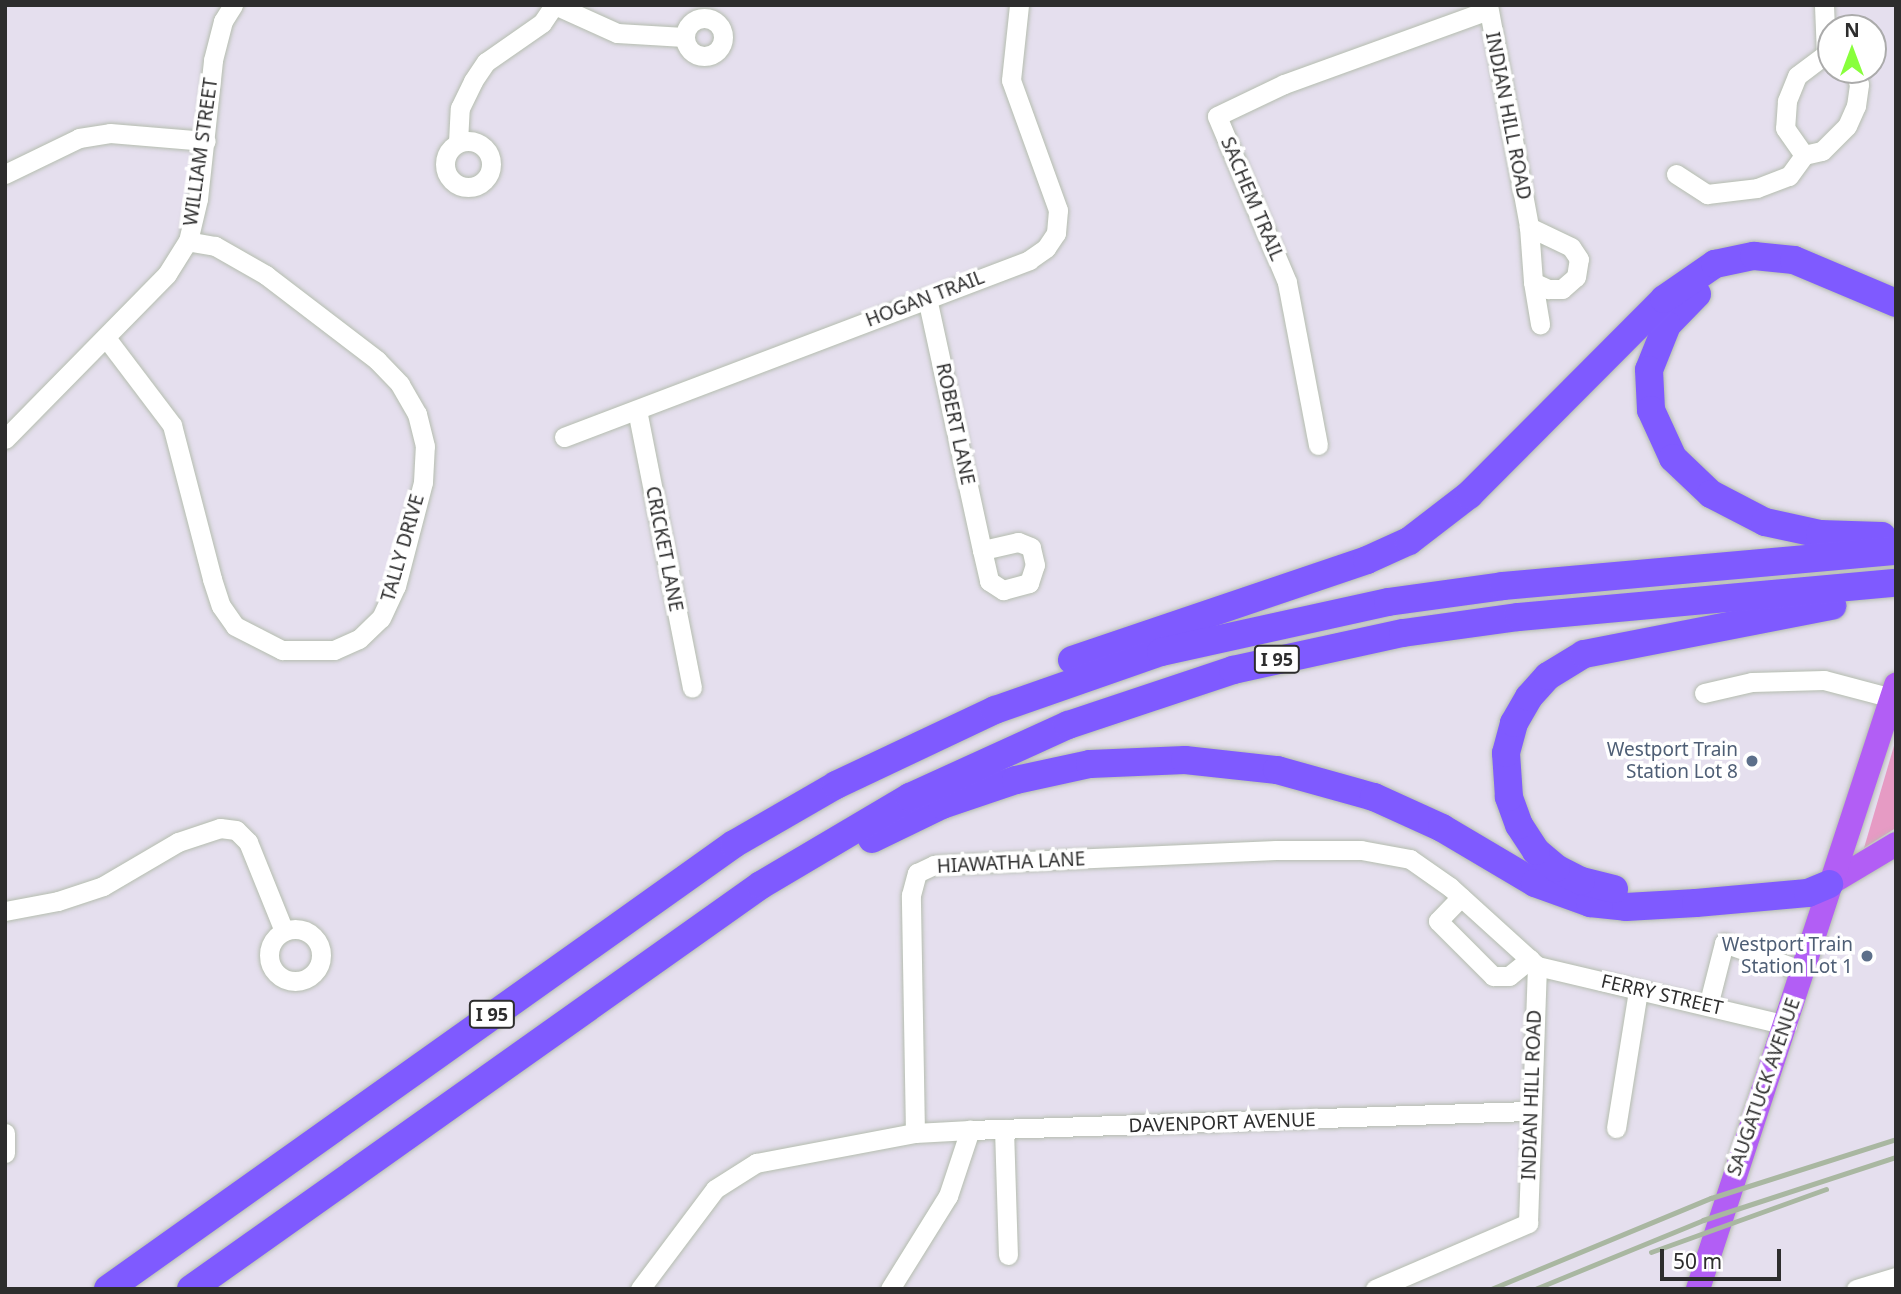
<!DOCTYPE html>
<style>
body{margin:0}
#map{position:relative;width:1901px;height:1294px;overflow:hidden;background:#e5dfee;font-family:"Noto Sans",sans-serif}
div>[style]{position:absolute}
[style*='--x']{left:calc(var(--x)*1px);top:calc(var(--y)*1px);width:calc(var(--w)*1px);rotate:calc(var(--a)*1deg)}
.green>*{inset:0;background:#e69bc4}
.roads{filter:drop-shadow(0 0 2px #b5bdaf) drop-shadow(0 0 2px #b5bdaf)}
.minor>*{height:19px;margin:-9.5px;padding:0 9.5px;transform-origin:9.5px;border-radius:9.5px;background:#fff}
.minor>.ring{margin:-9.5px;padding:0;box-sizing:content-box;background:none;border:19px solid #fff;border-radius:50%}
.major>*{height:24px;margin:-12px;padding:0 12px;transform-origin:12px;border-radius:12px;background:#b25ef5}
.highway>*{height:28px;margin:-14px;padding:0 14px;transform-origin:14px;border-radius:14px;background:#7f5aff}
.rail>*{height:5px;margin:-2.5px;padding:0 2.5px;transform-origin:2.5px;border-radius:2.5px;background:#a9b7a1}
.dots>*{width:19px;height:19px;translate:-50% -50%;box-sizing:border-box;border:4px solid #fff;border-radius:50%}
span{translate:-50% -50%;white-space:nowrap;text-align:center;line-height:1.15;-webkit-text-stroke:7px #fff;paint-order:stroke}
.shield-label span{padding:2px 5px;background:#fff;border:2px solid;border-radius:5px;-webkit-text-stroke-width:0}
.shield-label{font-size:18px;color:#2d2d2d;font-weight:700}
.street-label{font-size:19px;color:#2d2d2d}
.service-label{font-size:19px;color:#4e5e75}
.right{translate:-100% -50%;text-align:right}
.frame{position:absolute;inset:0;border:7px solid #2d2d2d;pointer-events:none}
.north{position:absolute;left:1817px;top:14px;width:70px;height:70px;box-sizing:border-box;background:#fff;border:2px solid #ababab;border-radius:50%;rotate:0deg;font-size:19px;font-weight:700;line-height:28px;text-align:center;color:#2d2d2d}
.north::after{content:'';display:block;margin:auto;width:24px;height:32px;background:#88ff3c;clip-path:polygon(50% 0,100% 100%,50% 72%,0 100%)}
.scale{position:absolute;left:1660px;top:1249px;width:121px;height:32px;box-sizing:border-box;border:4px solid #2d2d2d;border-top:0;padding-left:9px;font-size:21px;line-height:24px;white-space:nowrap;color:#2d2d2d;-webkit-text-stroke:5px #fff;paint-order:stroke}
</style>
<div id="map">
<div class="green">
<div style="clip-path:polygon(1896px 739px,1896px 828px,1864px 848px)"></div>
</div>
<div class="roads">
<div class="minor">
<div style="--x:555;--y:5;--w:68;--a:24.3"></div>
<div style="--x:617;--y:33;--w:67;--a:3.4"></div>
<div style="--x:1488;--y:5;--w:226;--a:79.5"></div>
<div style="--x:1529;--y:227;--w:55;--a:85.8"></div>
<div style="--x:1533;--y:282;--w:17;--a:25"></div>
<div style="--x:1548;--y:289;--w:14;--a:0"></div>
<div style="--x:1562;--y:289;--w:18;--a:-41"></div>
<div style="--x:1576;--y:277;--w:18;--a:-81"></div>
<div style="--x:1579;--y:259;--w:14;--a:-124"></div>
<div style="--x:1571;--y:247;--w:47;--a:-154.5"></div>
<div style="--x:1824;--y:5;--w:49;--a:87.7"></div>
<div class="ring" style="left:685px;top:18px;width:19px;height:19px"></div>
<div style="--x:1831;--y:56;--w:5;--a:-158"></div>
<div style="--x:1826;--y:54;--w:36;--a:143"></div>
<div style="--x:1797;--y:76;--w:27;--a:112"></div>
<div style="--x:1787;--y:101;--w:27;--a:94"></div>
<div style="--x:1785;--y:128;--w:33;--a:55"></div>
<div style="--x:1804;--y:155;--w:18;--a:-13"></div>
<div style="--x:1822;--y:151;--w:35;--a:-45"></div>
<div style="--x:1847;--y:126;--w:22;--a:-66"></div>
<div style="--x:1856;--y:106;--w:22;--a:-82"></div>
<div style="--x:1859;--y:84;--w:15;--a:-110"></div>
<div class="ring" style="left:445px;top:141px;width:27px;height:27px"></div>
<div style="--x:458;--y:142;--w:34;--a:-87"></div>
<div style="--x:460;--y:108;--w:30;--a:-64"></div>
<div style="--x:473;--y:81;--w:23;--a:-56"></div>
<div style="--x:486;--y:62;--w:68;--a:-34.9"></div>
<div style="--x:542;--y:23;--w:22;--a:-56"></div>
<div style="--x:5;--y:174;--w:82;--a:-25.9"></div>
<div style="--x:79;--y:138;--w:31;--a:-9"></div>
<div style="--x:110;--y:133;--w:96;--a:4.8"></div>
<div style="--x:1676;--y:174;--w:37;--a:33"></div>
<div style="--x:1707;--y:194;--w:50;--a:-6.8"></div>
<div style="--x:1757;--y:188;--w:34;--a:-21"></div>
<div style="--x:1789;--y:176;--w:26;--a:-54"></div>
<div style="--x:1533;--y:282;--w:43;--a:80.5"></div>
<div style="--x:927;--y:298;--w:258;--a:77.7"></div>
<div style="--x:982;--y:550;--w:32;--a:77"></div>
<div style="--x:989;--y:581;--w:17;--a:33"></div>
<div style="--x:1003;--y:590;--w:27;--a:-15"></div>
<div style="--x:1029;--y:583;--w:19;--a:-72"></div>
<div style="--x:1035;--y:565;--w:18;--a:-103"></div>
<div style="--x:1031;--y:547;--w:14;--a:-159"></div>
<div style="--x:1018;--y:542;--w:37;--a:167"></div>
<div style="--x:107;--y:339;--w:108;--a:52.9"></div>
<div style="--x:172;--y:425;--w:159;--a:75.4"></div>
<div style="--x:212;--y:579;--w:28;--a:72"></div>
<div style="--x:221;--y:606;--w:24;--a:55"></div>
<div style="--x:235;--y:626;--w:53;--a:27.1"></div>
<div style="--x:282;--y:650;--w:52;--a:0"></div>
<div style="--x:334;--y:650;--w:27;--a:-24"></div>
<div style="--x:359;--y:639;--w:30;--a:-44"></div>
<div style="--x:381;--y:618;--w:35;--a:-65"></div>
<div style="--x:396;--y:586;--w:107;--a:-75.4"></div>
<div style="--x:423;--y:482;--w:36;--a:-87"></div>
<div style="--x:425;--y:446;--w:33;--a:-104"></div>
<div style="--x:417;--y:414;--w:34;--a:-120"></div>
<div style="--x:400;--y:384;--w:33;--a:-134"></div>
<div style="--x:377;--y:360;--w:140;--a:-142.6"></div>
<div style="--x:266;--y:275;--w:59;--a:-150.4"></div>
<div style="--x:215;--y:246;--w:27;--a:-170"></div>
<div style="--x:637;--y:410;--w:283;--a:78.8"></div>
<div style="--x:564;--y:437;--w:498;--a:-20.8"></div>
<div style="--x:1029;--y:260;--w:21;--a:-35"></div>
<div style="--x:1046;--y:248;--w:18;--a:-56"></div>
<div style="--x:1056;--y:233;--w:23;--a:-85"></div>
<div style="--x:1058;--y:210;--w:138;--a:-109.9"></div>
<div style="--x:1011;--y:80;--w:75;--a:-83.9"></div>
<div style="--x:5;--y:439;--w:231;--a:-45.5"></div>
<div style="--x:167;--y:274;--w:39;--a:-58"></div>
<div style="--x:188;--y:241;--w:43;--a:-76.6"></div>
<div style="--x:198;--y:199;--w:140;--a:-83.8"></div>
<div style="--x:213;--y:60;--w:40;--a:-75.6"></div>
<div style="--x:223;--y:21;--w:19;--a:-58"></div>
<div style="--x:1318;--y:445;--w:166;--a:-100.8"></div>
<div style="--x:1287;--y:282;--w:180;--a:-112.9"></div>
<div style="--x:1217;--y:116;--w:74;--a:-25.5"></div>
<div style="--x:1284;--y:84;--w:217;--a:-19.9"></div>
<div style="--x:1704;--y:693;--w:49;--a:-12.9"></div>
<div style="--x:1752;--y:682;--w:72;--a:-1.6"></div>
<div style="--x:1824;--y:680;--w:74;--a:14.8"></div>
<div style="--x:1461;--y:897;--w:33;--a:134"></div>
<div style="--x:1438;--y:921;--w:78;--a:45"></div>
<div style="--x:1493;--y:976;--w:16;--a:0"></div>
<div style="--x:1509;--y:976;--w:27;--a:-39"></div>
<div style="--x:5;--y:911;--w:54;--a:-10.7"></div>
<div style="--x:58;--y:901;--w:47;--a:-18.4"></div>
<div style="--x:103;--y:886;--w:87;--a:-30.4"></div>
<div style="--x:178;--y:842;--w:44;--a:-18.4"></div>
<div style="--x:220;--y:828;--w:16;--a:7"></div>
<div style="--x:236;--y:830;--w:17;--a:45"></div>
<div style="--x:248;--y:842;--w:96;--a:68"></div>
<div class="ring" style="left:269px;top:929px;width:33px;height:33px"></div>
<div style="--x:1708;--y:1006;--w:65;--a:-75.7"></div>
<div style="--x:1724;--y:943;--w:84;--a:19.5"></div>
<div style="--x:1616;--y:1128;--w:140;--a:-80.9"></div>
<div style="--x:1004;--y:1129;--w:126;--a:88.2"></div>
<div style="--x:5;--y:1133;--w:20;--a:90"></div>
<div style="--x:915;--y:1133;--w:238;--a:-91"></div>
<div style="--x:911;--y:895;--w:23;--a:-75"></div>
<div style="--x:917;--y:873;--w:19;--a:-25"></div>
<div style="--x:934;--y:865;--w:342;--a:-2.5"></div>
<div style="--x:1276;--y:850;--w:85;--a:0"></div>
<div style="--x:1361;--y:850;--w:50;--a:10.4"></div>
<div style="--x:1410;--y:859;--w:49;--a:35"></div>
<div style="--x:1450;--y:887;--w:118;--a:42.2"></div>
<div style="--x:1537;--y:966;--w:257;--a:13.3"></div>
<div style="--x:640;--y:1289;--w:125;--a:-53.1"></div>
<div style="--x:715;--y:1189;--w:49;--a:-32.4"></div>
<div style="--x:756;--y:1163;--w:162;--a:-10.7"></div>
<div style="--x:915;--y:1133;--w:55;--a:-3.1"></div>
<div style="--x:970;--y:1130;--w:559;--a:-1.95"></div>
<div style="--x:890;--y:1289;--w:110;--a:-58.1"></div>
<div style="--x:948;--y:1196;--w:70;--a:-71.6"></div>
<div style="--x:1375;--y:1289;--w:167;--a:-23.3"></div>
<div style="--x:1528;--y:1223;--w:257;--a:-88"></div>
<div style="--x:1856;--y:1289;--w:42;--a:-16.7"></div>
</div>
<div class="major">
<div style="--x:1829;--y:884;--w:78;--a:-30.8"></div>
<div style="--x:1698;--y:1289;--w:636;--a:-71.85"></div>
</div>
<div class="highway">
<div style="--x:1697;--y:294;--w:43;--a:134.1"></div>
<div style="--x:1667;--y:325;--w:48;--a:111.8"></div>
<div style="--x:1649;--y:370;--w:40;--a:87.1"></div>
<div style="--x:1651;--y:410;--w:53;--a:65.4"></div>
<div style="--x:1673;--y:458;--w:52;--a:43.5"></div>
<div style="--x:1711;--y:494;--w:61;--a:27.4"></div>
<div style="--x:1765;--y:522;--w:56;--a:12.3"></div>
<div style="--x:1820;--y:534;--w:62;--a:1.8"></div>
<div style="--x:1072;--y:660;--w:311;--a:-18.7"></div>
<div style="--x:1367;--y:560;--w:46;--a:-24.3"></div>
<div style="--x:1409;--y:541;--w:76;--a:-37.5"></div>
<div style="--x:1469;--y:495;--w:276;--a:-45.1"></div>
<div style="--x:1664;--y:299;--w:62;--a:-34.5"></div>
<div style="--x:1715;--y:264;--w:40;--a:-12"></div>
<div style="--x:1754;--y:256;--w:40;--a:5.7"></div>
<div style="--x:1794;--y:260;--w:111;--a:22.9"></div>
<div style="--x:872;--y:839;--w:78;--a:-25.9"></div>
<div style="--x:942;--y:805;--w:78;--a:-18.7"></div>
<div style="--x:1016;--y:780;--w:76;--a:-12.2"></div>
<div style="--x:1090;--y:764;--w:95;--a:-2.4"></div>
<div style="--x:1185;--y:760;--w:93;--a:6.2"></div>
<div style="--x:1277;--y:770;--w:101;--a:15.6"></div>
<div style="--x:1374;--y:797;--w:75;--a:24.5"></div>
<div style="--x:1442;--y:828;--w:108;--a:30.6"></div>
<div style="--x:1535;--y:883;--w:59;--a:20"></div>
<div style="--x:1590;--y:903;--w:36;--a:6"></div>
<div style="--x:1626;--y:907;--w:70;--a:-3.3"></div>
<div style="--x:1696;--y:903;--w:112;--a:-5.1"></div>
<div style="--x:1808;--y:893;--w:23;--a:-23"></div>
<div style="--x:1614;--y:889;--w:34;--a:-166"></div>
<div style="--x:1581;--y:881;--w:28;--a:-153"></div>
<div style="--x:1556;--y:868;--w:26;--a:-140"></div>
<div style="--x:1536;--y:851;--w:31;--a:-123"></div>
<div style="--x:1519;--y:825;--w:30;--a:-110"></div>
<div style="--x:1509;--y:797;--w:44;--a:-93.9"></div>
<div style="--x:1506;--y:753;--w:31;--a:-75"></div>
<div style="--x:1514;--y:723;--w:30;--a:-60"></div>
<div style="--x:1529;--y:697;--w:28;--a:-48"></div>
<div style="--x:1548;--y:676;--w:42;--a:-31.4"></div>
<div style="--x:1584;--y:654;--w:253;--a:-11"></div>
<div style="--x:108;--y:1289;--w:768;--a:-35.41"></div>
<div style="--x:734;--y:844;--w:118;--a:-30"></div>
<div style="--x:836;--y:785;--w:176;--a:-25.3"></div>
<div style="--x:995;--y:710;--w:176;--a:-19.3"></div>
<div style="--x:1161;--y:652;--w:232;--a:-12.4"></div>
<div style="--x:1388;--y:602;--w:116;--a:-7.9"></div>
<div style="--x:1503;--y:586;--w:395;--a:-5.1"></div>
<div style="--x:191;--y:1289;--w:699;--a:-35.33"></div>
<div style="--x:761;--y:885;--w:173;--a:-30.6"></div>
<div style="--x:910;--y:797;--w:174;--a:-24.5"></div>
<div style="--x:1068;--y:725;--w:174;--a:-18.4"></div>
<div style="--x:1233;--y:670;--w:174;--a:-12.3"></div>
<div style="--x:1403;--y:633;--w:117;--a:-7.9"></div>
<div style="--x:1519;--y:617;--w:379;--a:-5.2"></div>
</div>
</div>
<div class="rail">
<div style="--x:1651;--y:1252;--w:186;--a:-19.8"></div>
<div style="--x:1491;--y:1289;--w:238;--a:-22.5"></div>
<div style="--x:1711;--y:1198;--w:194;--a:-17.7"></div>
<div style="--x:1535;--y:1289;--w:182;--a:-22.3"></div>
<div style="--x:1703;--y:1220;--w:203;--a:-18.1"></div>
</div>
<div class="dots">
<div style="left:1752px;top:761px;background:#5c6f8a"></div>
<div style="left:1867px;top:956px;background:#5c6f8a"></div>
</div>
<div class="shield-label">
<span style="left:1277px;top:659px">I 95</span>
<span style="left:492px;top:1014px">I 95</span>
</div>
<div class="street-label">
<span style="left:1508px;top:116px;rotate:79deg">INDIAN HILL ROAD</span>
<span style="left:201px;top:152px;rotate:-82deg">WILLIAM STREET</span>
<span style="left:1252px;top:199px;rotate:67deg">SACHEM TRAIL</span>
<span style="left:925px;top:299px;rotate:-21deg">HOGAN TRAIL</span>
<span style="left:955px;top:424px;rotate:78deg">ROBERT LANE</span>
<span style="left:403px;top:548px;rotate:-74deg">TALLY DRIVE</span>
<span style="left:664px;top:549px;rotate:79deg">CRICKET LANE</span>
<span style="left:1011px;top:863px;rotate:-3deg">HIAWATHA LANE</span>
<span style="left:1662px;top:995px;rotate:13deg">FERRY STREET</span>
<span style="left:1764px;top:1087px;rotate:-71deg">SAUGATUCK AVENUE</span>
<span style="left:1532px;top:1095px;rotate:-88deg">INDIAN HILL ROAD</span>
<span style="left:1222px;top:1123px;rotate:-2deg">DAVENPORT AVENUE</span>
</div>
<div class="service-label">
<span class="right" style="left:1738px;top:761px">Westport Train<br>Station Lot 8</span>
<span class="right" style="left:1853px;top:956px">Westport Train<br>Station Lot 1</span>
</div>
<div class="frame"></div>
<div class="north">N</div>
<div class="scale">50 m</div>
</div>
